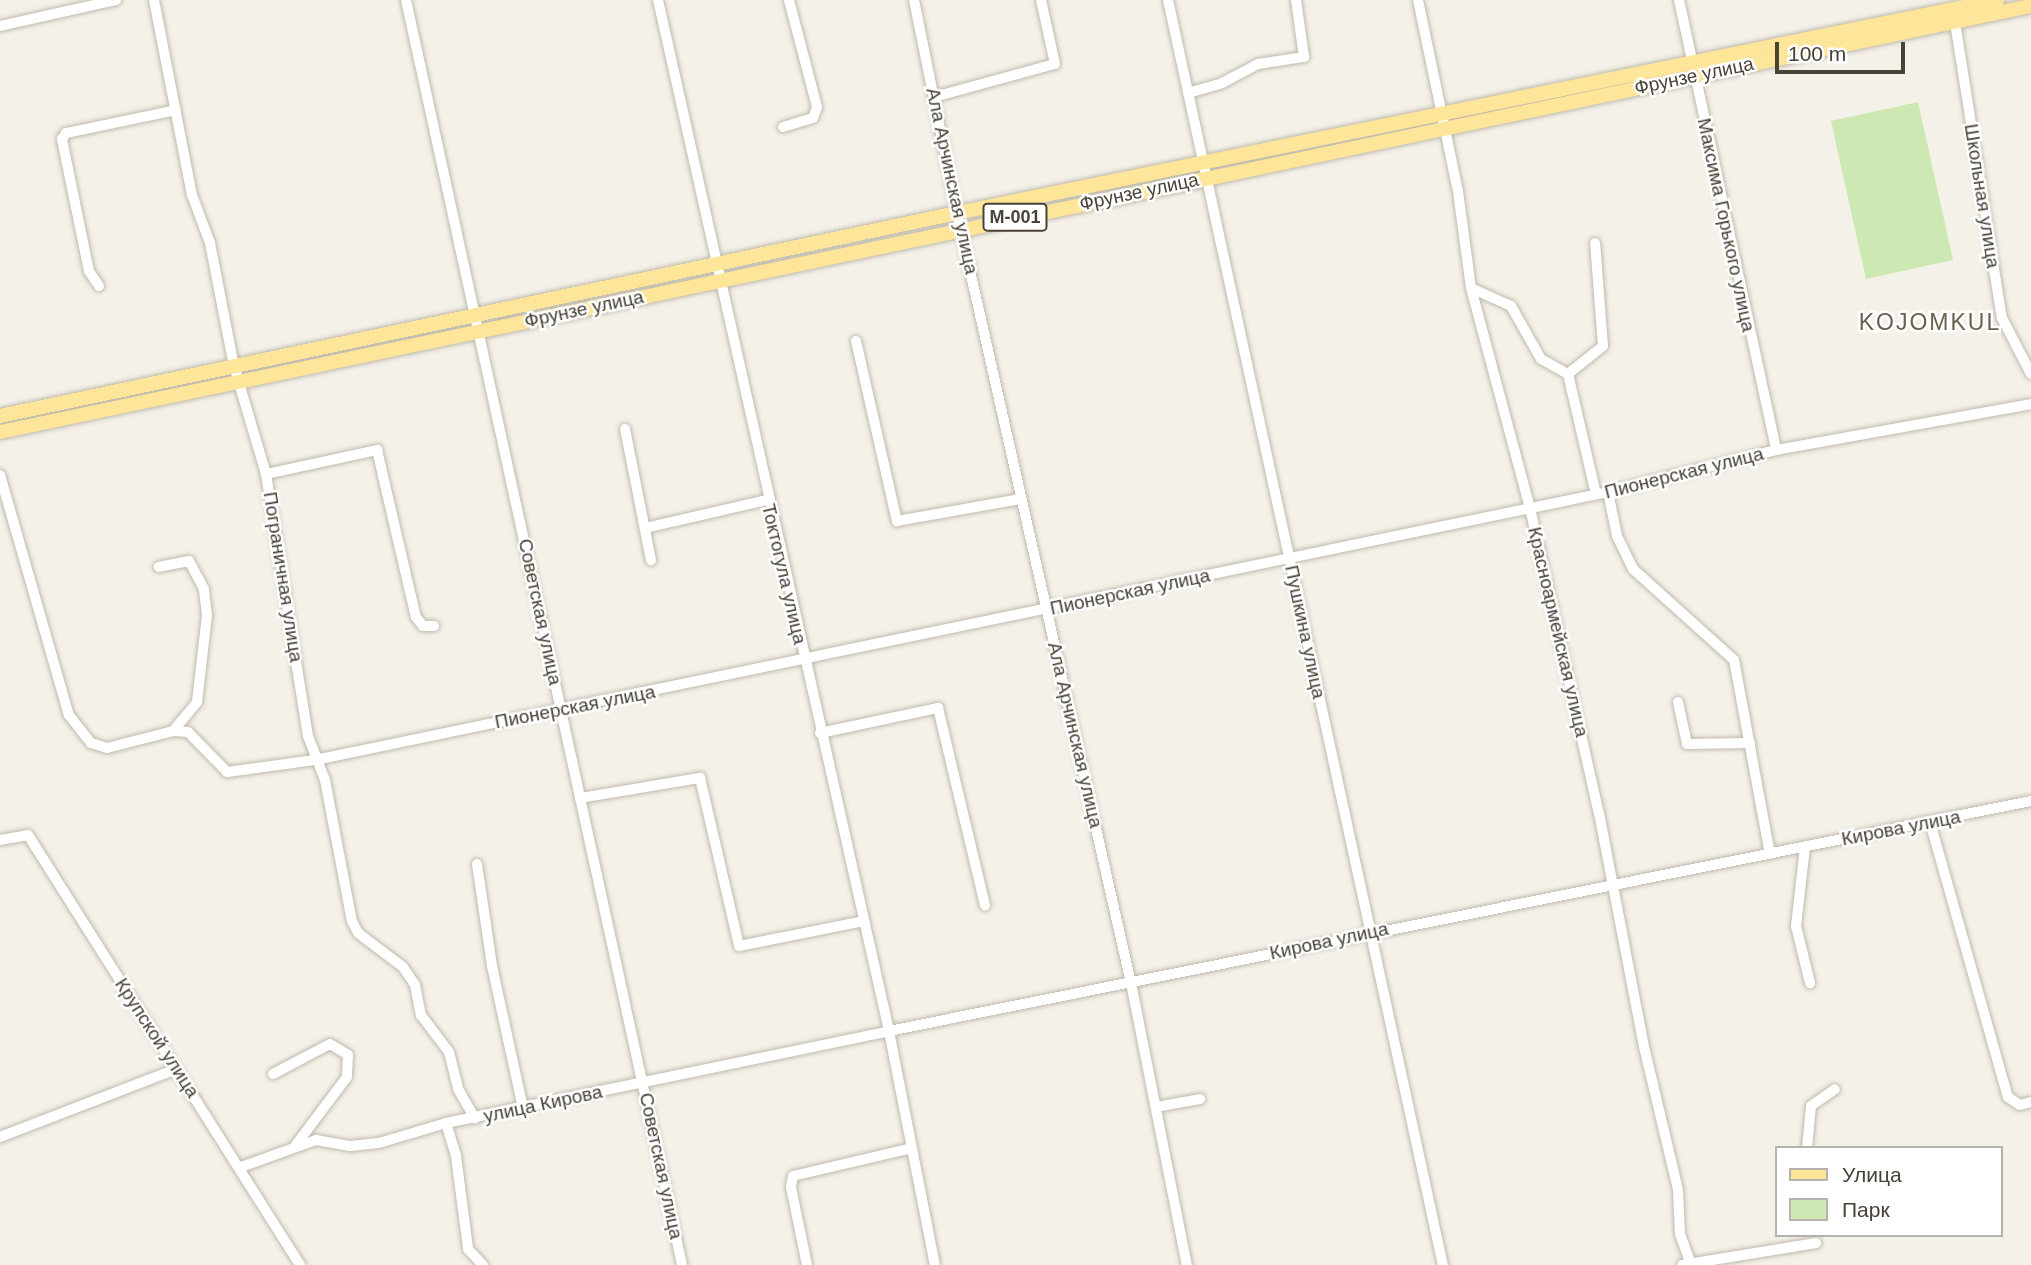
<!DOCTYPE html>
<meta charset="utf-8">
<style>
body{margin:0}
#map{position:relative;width:2031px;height:1265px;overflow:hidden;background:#f4f1e9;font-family:Arial,sans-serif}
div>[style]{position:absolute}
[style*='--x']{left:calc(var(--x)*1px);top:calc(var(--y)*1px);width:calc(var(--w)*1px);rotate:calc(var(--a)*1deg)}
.green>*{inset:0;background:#cee8b3}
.roads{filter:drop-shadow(0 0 2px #c0baac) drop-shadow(0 0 2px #c0baac)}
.minor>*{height:10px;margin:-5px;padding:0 5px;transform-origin:5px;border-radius:5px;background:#fff}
.major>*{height:14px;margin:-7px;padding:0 7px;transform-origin:7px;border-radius:7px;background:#fde59a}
span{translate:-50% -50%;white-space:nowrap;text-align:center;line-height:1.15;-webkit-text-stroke:5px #fff;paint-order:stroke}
.shield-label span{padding:2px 5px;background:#fff;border:2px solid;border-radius:5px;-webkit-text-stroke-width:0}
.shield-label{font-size:18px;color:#484237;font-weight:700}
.street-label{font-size:19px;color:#484237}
.quarter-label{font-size:23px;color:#6b614f;letter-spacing:2px}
.legend{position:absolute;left:1775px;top:1146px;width:228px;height:91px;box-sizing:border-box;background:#fff;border:2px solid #b6b3af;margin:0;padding:9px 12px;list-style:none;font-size:21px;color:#484237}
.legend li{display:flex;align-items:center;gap:14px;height:35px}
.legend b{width:35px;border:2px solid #b6b3af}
.scale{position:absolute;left:1775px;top:42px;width:130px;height:32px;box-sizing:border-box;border:4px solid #484237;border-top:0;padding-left:9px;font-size:21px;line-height:24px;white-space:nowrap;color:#484237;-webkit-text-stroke:5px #fff;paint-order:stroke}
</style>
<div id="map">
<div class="green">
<div style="clip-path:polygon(1918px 102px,1953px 260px,1866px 279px,1831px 121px)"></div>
</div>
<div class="roads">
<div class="minor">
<div style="--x:154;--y:0;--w:199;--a:79"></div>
<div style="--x:192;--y:195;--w:51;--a:69.4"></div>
<div style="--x:210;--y:243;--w:125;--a:79"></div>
<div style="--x:234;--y:366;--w:113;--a:73.5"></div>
<div style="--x:266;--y:474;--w:265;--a:80.9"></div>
<div style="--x:308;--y:736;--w:47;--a:68.9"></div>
<div style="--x:325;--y:780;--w:144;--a:79.2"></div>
<div style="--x:352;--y:921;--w:13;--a:63"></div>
<div style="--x:358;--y:933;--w:56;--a:37.1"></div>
<div style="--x:403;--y:967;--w:22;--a:56"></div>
<div style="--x:415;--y:985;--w:31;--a:79"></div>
<div style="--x:421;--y:1015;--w:46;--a:52.9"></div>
<div style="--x:449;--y:1052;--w:38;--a:76"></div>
<div style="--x:458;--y:1089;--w:34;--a:60"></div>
<div style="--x:406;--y:0;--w:1295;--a:77.69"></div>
<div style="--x:658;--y:0;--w:1057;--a:77.37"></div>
<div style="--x:889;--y:1031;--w:238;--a:78.9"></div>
<div style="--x:914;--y:0;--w:217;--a:78.6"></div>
<div style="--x:957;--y:213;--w:789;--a:77.27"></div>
<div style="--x:1131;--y:983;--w:288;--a:78.8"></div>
<div style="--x:1168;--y:0;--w:1295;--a:77.74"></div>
<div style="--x:1418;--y:0;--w:195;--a:78.2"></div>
<div style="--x:1458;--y:191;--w:98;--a:82.4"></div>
<div style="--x:1471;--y:288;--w:228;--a:75"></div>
<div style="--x:1530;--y:508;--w:313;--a:77.3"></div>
<div style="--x:1599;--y:813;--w:242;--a:79.1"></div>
<div style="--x:1645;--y:1051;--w:143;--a:76.6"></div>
<div style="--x:1678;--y:1190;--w:44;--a:87.4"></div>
<div style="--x:1680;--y:1234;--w:33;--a:70"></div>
<div style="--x:1679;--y:0;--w:460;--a:77.8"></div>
<div style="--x:1954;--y:16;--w:306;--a:81"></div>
<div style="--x:2002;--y:318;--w:63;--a:62.6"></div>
<div style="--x:0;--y:26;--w:119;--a:-12.6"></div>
<div style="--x:1188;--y:93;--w:35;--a:-16"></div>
<div style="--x:1222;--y:83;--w:41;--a:-27.8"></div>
<div style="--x:1258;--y:64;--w:47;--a:-8.7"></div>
<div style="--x:1304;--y:57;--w:58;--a:-98"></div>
<div style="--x:934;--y:97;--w:125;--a:-15.3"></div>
<div style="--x:1055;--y:64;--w:66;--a:-102.3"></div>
<div style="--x:783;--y:127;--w:31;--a:-17"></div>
<div style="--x:813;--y:118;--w:12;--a:-70"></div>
<div style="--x:817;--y:107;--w:111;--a:-104.7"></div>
<div style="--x:99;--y:286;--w:18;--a:-124"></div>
<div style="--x:89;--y:271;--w:135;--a:-101.6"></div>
<div style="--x:62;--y:139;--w:7;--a:-56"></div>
<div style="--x:66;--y:133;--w:112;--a:-11.8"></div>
<div style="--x:1471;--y:288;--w:44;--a:24.2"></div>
<div style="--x:1511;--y:306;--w:61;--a:60.5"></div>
<div style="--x:1541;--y:359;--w:31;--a:29"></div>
<div style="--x:1568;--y:374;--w:123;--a:76.9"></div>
<div style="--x:856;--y:341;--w:185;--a:77.2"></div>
<div style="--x:897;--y:521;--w:126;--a:-10.1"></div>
<div style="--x:1568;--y:374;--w:45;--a:-38.7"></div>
<div style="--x:1603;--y:346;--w:103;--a:-94.4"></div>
<div style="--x:625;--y:429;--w:134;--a:78.8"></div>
<div style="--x:266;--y:474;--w:114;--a:-12.2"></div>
<div style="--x:377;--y:450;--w:171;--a:76.9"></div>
<div style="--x:416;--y:617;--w:11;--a:52"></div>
<div style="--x:423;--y:626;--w:11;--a:0"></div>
<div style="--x:0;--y:475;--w:250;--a:74"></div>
<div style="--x:69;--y:715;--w:36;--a:52"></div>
<div style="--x:91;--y:743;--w:17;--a:17"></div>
<div style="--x:107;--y:748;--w:68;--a:-14.4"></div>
<div style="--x:173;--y:731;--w:38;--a:-50"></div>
<div style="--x:197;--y:702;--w:88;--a:-83.4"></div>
<div style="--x:207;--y:615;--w:26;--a:-97"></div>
<div style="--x:204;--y:589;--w:32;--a:-118"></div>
<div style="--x:189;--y:561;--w:31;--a:169"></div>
<div style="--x:1608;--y:492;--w:45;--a:78.4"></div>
<div style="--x:1617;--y:536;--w:37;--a:64"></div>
<div style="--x:1633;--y:569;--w:136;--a:42"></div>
<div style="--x:1734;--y:660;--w:197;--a:79.5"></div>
<div style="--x:645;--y:528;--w:125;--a:-12.9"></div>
<div style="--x:1678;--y:702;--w:43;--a:77.9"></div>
<div style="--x:1687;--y:744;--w:63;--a:-0.9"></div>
<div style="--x:173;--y:731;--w:15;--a:4"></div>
<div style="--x:188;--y:732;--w:56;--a:45.7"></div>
<div style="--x:227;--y:772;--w:89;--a:-7.8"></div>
<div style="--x:315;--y:760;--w:1320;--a:-11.71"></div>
<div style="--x:1608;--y:492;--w:173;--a:-14"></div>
<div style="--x:1776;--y:450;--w:259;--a:-10.2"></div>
<div style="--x:820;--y:733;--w:121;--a:-12"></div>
<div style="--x:938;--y:708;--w:203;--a:76.6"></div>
<div style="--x:580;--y:798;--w:122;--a:-9.5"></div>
<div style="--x:700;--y:778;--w:172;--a:76.9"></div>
<div style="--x:739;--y:946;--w:127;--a:-11.3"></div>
<div style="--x:1930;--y:822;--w:286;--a:74.2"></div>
<div style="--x:2008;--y:1097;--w:14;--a:34"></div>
<div style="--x:2020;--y:1105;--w:11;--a:-15"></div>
<div style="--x:0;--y:840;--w:28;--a:-10"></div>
<div style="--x:28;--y:835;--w:509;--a:57.68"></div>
<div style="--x:1805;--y:847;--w:80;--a:96.5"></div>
<div style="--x:1796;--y:926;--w:59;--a:76.2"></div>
<div style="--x:477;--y:864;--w:103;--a:81.6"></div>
<div style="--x:492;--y:966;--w:145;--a:77.7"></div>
<div style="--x:273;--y:1074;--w:64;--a:-27.8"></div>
<div style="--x:330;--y:1044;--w:21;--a:31"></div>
<div style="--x:348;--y:1055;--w:22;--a:93"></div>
<div style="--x:347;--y:1077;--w:86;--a:127"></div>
<div style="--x:1156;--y:1107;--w:45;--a:-10.3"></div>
<div style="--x:446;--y:1123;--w:34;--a:73"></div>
<div style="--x:456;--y:1156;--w:94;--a:82.6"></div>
<div style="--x:468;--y:1249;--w:22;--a:47"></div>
<div style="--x:0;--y:1137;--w:189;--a:-21.1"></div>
<div style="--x:1807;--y:1148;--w:42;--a:-84.6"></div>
<div style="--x:1811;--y:1106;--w:29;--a:-35"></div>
<div style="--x:241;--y:1167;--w:80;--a:-19.8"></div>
<div style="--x:316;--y:1140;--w:35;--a:10"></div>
<div style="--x:350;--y:1146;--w:29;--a:-6"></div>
<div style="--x:379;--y:1143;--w:70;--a:-16.6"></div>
<div style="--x:446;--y:1123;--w:452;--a:-11.7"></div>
<div style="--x:889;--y:1031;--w:1165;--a:-11.39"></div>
<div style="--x:807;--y:1265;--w:80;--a:-101.6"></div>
<div style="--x:791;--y:1187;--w:11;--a:-80"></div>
<div style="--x:793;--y:1176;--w:122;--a:-13.2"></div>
<div style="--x:1682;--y:1265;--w:136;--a:-9.3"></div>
</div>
<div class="major">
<div style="--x:0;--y:416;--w:978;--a:-11.98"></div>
<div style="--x:957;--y:213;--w:1062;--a:-11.57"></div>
<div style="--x:0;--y:432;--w:2075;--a:-11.85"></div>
</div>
</div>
<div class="shield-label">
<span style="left:1015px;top:217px">M-001</span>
</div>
<div class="street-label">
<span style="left:1694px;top:76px;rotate:-12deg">Фрунзе улица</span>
<span style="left:952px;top:181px;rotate:78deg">Ала Арчинская улица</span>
<span style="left:1139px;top:192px;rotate:-12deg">Фрунзе улица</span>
<span style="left:1982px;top:196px;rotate:81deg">Школьная улица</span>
<span style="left:1726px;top:225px;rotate:78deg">Максима Горького улица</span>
<span style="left:584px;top:309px;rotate:-12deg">Фрунзе улица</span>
<span style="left:1684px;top:473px;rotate:-14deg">Пионерская улица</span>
<span style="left:784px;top:574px;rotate:77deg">Токтогула улица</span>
<span style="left:283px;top:577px;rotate:81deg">Пограничная улица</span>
<span style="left:1130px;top:592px;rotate:-12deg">Пионерская улица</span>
<span style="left:540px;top:612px;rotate:78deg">Советская улица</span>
<span style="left:1305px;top:632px;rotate:78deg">Пушкина улица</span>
<span style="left:1558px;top:632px;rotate:77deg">Красноармейская улица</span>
<span style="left:575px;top:707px;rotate:-11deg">Пионерская улица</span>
<span style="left:1075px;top:735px;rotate:77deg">Ала Арчинская улица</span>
<span style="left:1901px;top:828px;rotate:-11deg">Кирова улица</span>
<span style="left:1329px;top:941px;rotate:-12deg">Кирова улица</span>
<span style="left:157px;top:1038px;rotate:57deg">Крупской улица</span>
<span style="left:543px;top:1104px;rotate:-12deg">улица Кирова</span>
<span style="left:661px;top:1166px;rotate:78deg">Советская улица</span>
</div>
<div class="quarter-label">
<span style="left:1930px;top:322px">KOJOMKUL</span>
</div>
<ul class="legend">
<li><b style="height:9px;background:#fde59a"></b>Улица</li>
<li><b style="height:19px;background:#cee8b3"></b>Парк</li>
</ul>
<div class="scale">100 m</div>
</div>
